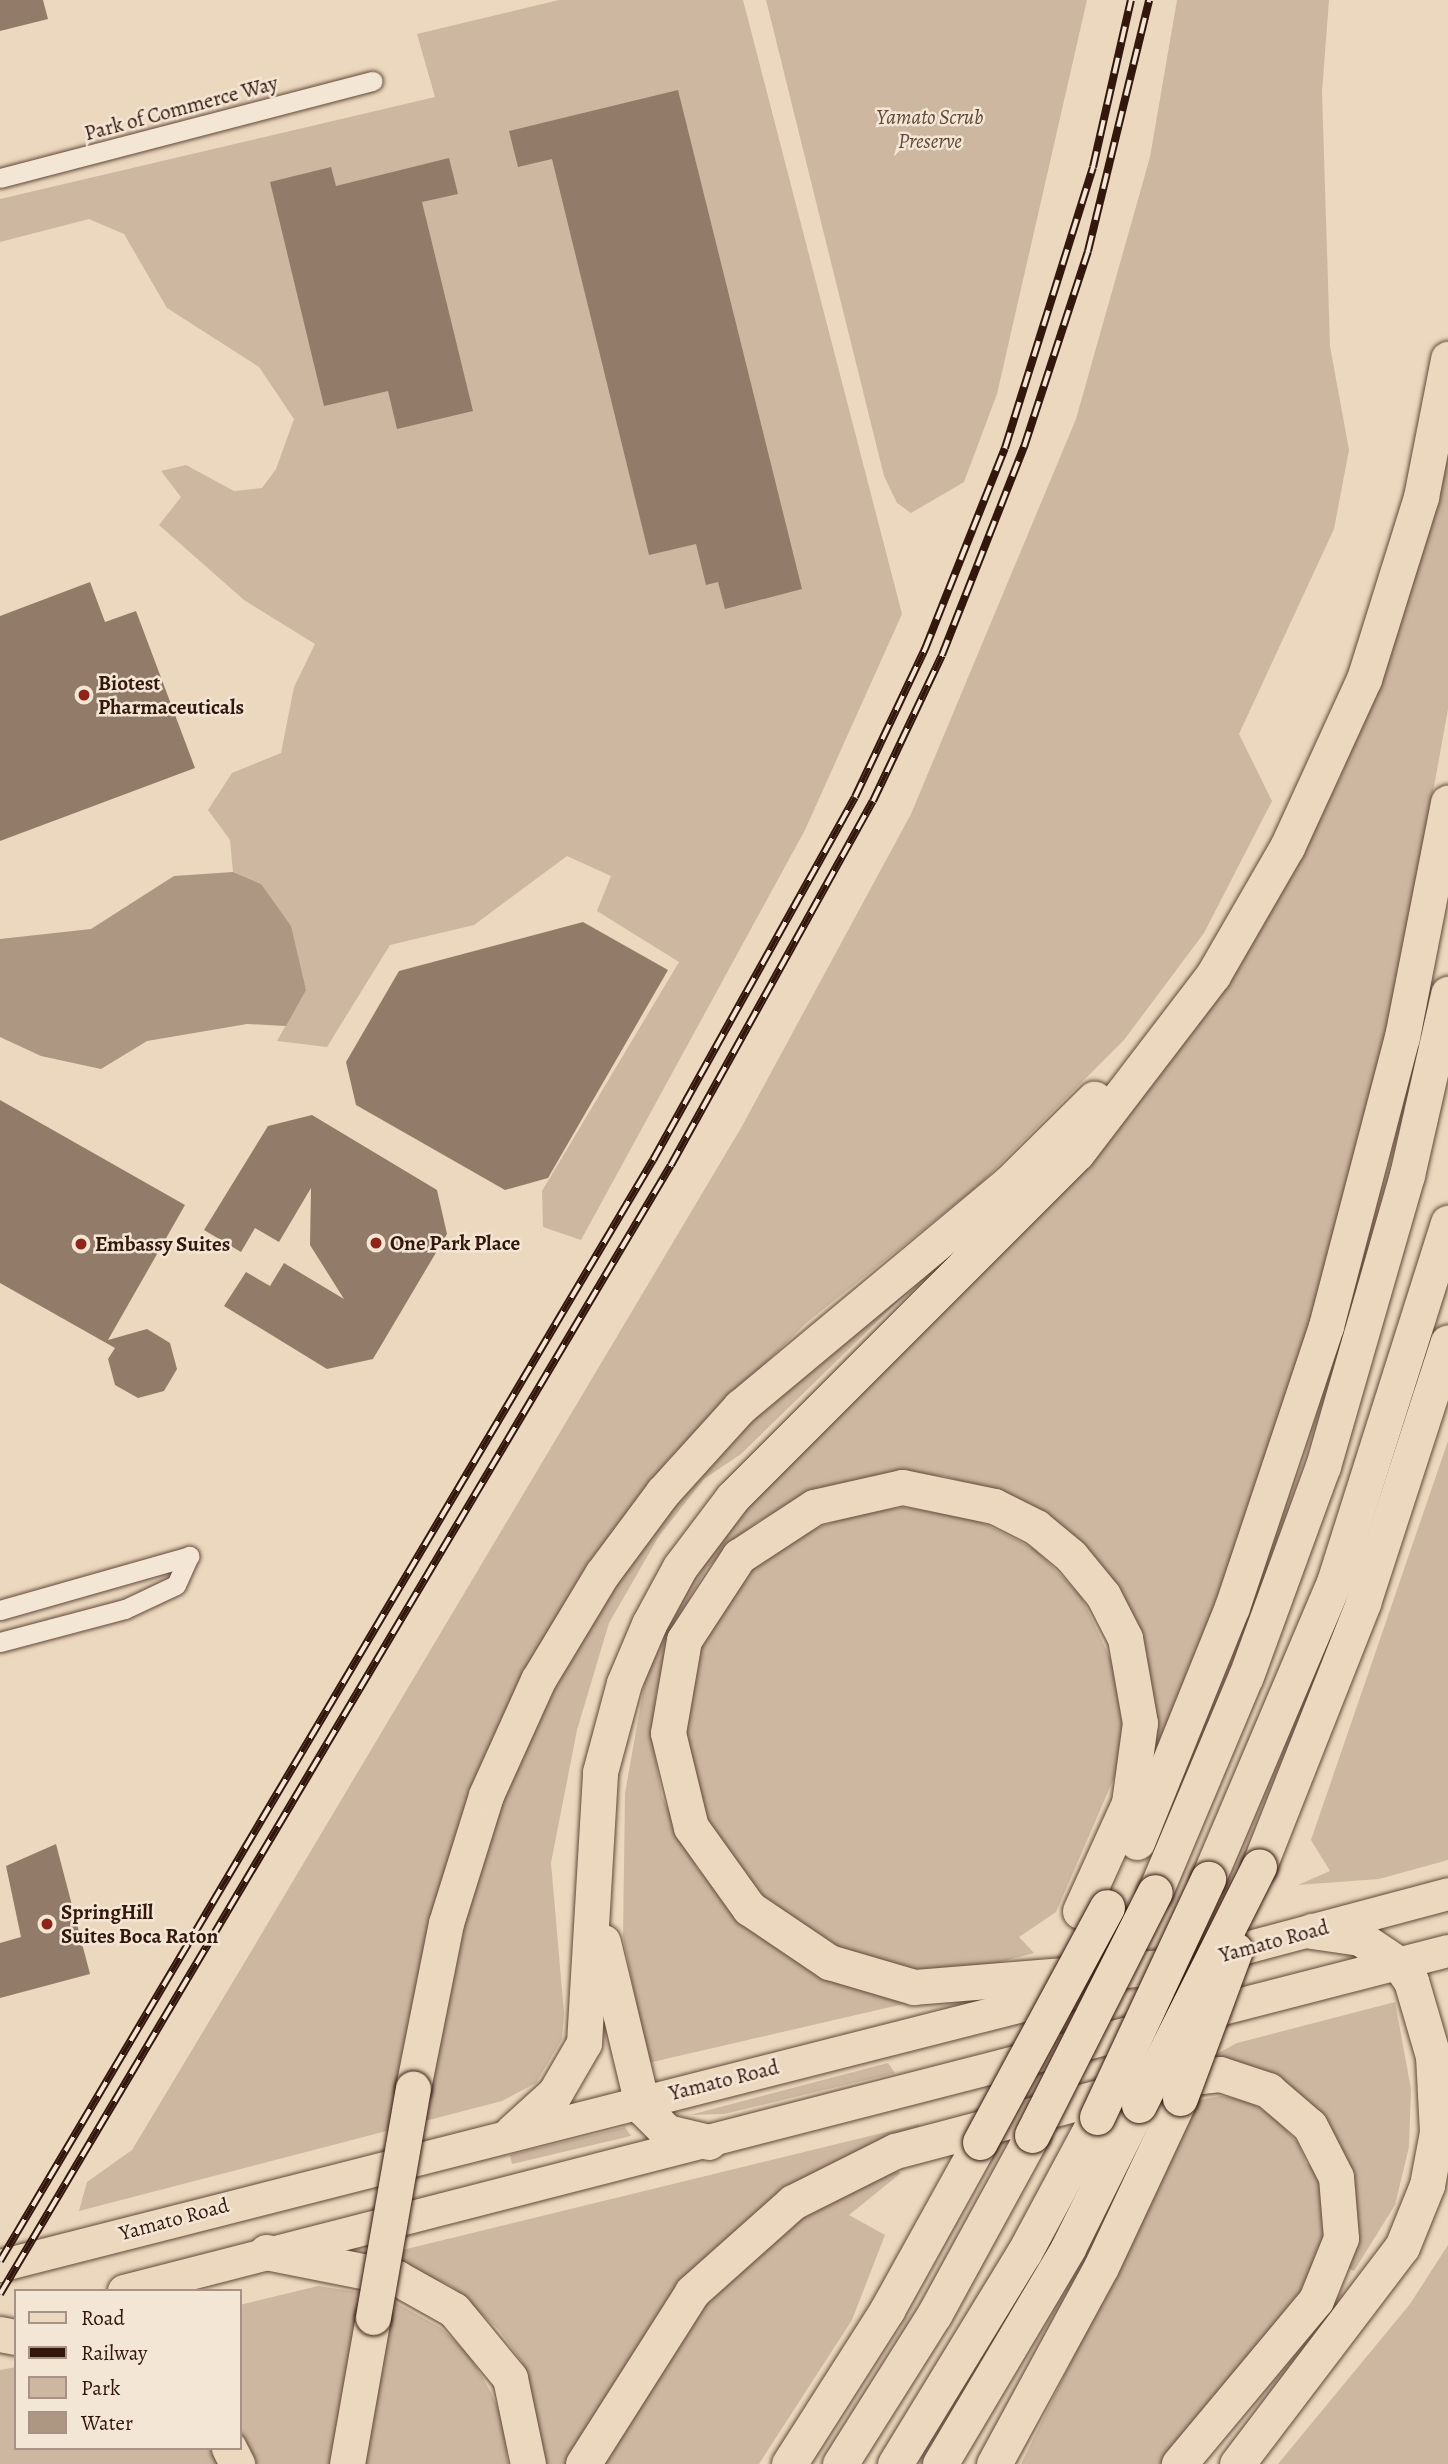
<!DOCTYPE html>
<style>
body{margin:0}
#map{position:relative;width:1448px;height:2464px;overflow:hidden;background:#ecd8be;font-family:Alegreya,serif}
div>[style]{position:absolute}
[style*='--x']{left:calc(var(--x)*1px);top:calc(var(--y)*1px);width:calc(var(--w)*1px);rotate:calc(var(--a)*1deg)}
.green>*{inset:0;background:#cdb7a0}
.water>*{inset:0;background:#ad9682}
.building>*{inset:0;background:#937b69}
.roads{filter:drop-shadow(0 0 2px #614739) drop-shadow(0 0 2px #614739)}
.street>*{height:19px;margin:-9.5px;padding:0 9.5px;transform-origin:9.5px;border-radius:9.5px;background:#f3e6d5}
.primary>*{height:32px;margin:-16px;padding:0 16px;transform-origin:16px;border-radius:16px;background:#ecd8be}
.highway>*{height:35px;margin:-17.5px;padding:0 17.5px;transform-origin:17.5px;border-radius:17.5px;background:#ecd8be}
.rail>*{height:8px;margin-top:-4px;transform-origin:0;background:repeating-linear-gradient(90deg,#f3e6d5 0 16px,#33170d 0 32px);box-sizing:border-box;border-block:2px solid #33170d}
.bridges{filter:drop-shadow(0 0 2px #33170d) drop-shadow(0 0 2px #33170d)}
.highway-bridge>*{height:35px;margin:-17.5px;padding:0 17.5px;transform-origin:17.5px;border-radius:17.5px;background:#ecd8be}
.dots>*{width:19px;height:19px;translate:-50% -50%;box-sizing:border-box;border:4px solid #f3e6d5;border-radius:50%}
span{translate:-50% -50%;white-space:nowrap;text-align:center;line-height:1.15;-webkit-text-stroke:5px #f3e6d5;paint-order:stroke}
.street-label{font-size:21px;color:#33170d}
.park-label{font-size:21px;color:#614739;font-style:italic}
.poi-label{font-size:21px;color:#33170d;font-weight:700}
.left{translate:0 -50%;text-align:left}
.legend{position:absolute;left:14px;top:2289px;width:228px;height:161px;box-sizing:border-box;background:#f3e6d5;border:2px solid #a69385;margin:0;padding:9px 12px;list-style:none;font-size:21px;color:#33170d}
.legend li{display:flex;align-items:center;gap:14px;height:35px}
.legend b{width:35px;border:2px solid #a69385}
</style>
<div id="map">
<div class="green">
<div style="clip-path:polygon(559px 0,743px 0,902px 614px,805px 830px,581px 1240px,543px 1227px,542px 1191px,679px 962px,597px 911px,611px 876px,567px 856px,474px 925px,390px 945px,327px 1047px,277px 1041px,306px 989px,261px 884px,233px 872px,230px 840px,208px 810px,232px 773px,281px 753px,294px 687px,315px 644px,244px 600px,159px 525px,181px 497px,161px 471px,186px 465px,234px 491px,262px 488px,276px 469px,294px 419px,259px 367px,167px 308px,124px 234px,89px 219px,0 242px,0 199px,435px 97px,417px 34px)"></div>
<div style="clip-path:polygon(766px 0,1087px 0,997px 394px,964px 482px,911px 513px,897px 503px,884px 476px)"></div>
<div style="clip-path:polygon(1177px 0,1329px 0,1322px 92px,1330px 346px,1349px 450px,1334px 529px,1239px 734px,1272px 801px,1204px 933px,1124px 1040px,979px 1185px,805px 1324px,669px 1459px,588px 1563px,531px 1660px,396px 2100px,430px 2092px,477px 1866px,520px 1752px,576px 1636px,698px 1473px,777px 1390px,961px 1240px,741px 1454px,704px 1479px,659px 1536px,609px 1623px,577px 1730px,551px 1863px,564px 2013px,562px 2039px,536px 2083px,502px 2101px,79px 2211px,87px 2182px,132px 2150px,249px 1955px,741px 1128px,911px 814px,1076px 419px,1150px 157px)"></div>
<div style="clip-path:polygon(1448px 441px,1448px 709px,1392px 1020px,1306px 1352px,1165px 1747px,1151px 1744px,1147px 1670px,996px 1492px,944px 1476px,902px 1474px,801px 1499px,757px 1522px,707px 1568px,675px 1624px,656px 1695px,654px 1751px,662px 1797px,697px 1868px,751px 1925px,908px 2003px,648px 2063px,623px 1936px,625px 1793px,649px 1658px,680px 1594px,751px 1499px,1098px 1152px,1232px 975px,1340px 778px,1382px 674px)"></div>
<div style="clip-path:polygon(1448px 1441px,1448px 1860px,1379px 1879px,1298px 1885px,1330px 1871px,1311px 1840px)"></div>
<div style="clip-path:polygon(903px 1507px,975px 1519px,1036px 1550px,1081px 1596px,1118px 1675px,1125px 1727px,1120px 1764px,1056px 1912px,1019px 1937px,1034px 1953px,975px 1969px,916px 1970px,833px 1948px,789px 1924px,713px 1842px,685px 1767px,685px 1682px,723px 1595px,776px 1543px,853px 1515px)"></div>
<div style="clip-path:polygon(1395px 2002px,1411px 2089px,1409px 2147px,1395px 2205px,1354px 2271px,1346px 2267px,1356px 2227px,1350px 2175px,1211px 2057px,1237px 2043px)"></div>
<div style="clip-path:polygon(888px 2063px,895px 2073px,724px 2114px,690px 2115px)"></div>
<div style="clip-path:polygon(1221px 2096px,1247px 2100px,1276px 2119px,1298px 2143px,1306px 2163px,1322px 2173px,1329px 2202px,1321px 2266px,1161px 2464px,1021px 2464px,1199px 2100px)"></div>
<div style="clip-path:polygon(919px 2124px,919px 2130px,806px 2179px,568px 2464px,547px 2464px,522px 2362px,499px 2330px,451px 2286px,378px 2256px)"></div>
<div style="clip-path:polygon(625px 2127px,631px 2136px,512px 2164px,510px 2155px)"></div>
<div style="clip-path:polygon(892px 2169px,901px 2173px,849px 2215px,885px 2235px,852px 2320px,759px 2464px,596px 2464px,693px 2315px,807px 2209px)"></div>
<div style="clip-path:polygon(1448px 2245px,1448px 2464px,1278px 2464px,1410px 2304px)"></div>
<div style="clip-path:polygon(318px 2286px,384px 2296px,441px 2328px,469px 2355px,491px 2392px,503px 2421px,508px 2464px,248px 2464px,240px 2448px,240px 2305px)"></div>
<div style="clip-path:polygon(16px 2367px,16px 2448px,210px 2448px,220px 2464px,0 2464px,0 2370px)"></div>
</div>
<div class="water">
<div style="clip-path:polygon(233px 872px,261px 884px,291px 926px,306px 990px,286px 1026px,247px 1024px,147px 1041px,101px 1069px,41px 1056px,0 1037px,0 939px,91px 929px,174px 876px)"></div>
</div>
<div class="building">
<div style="clip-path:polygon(0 0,43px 0,48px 19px,0 31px)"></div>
<div style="clip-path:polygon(678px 90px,802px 589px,725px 609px,718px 582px,706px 585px,696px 544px,649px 555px,552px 159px,518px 167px,509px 131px)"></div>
<div style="clip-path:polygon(449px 158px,458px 194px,422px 202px,473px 411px,397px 429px,388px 391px,324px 406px,270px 182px,331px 167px,336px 186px)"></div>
<div style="clip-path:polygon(90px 582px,105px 622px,136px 611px,195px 768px,0 841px,0 616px)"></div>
<div style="clip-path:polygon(583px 922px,668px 970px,548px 1178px,505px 1190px,356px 1105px,346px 1062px,399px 971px)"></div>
<div style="clip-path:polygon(0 1100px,185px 1205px,108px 1340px,147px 1329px,170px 1343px,177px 1369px,164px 1391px,138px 1398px,115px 1385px,108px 1359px,115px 1348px,0 1283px)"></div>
<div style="clip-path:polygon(312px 1115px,437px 1190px,447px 1234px,373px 1359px,327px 1369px,224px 1306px,246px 1272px,270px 1286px,284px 1263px,344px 1299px,310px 1245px,311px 1188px,279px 1242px,255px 1228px,241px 1252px,204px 1230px,268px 1126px)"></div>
<div style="clip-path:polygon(56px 1844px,90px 1974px,0 1998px,0 1943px,21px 1937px,6px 1866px)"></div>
</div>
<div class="roads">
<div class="street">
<div style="--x:0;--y:178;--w:385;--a:-14.6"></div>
<div style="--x:0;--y:1610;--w:197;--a:-15.9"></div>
<div style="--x:0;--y:1642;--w:129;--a:-14.8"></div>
<div style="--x:125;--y:1609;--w:56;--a:-25.2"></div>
<div style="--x:176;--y:1585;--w:32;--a:-66"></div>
</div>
<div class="primary">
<div style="--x:1212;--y:1957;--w:244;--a:-14.9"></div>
<div style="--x:0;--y:2266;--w:1111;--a:-14.27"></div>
<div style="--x:124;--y:2291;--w:1367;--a:-14.4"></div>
</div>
<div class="highway">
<div style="--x:1137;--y:1842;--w:253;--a:-68"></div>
<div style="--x:1232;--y:1607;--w:296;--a:-71.5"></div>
<div style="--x:1326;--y:1326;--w:299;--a:-75.3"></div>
<div style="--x:1402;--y:1037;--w:239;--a:-78.9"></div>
<div style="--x:1259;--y:1866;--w:283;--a:-68.4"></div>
<div style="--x:1363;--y:1603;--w:274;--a:-72"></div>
<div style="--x:1208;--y:1879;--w:323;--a:-67"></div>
<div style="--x:1334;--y:1582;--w:377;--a:-72.4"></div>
<div style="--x:1155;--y:1892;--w:234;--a:-67.2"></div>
<div style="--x:1246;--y:1676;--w:224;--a:-69.9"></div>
<div style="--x:1323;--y:1466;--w:303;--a:-73.9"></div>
<div style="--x:1407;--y:1175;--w:186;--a:-77.2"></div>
<div style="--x:1080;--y:1911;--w:119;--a:-65.6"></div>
<div style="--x:1129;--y:1803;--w:81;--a:-82.2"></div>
<div style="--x:1140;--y:1723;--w:86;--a:-100"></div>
<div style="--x:1125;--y:1638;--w:48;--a:-117.1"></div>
<div style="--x:1103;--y:1595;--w:50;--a:-129.4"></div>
<div style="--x:1071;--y:1556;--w:45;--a:-140.4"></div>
<div style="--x:1036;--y:1527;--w:47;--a:-153.4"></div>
<div style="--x:994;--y:1506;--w:94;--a:-168.3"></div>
<div style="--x:902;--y:1487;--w:90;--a:167.2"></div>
<div style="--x:814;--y:1507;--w:90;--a:146.8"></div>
<div style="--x:739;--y:1556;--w:100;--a:123.2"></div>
<div style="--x:684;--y:1640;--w:94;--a:99.8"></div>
<div style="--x:668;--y:1733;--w:97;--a:76.3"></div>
<div style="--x:691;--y:1827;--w:100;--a:54.4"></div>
<div style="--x:749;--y:1908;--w:97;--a:34"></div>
<div style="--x:829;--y:1962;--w:89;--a:16.4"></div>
<div style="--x:914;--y:1987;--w:263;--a:-4.6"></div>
<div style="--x:603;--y:1942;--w:171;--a:76.5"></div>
<div style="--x:643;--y:2108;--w:34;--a:45"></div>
<div style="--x:667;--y:2132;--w:43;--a:13.4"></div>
<div style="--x:413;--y:2088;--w:168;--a:-78.7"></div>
<div style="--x:446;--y:1923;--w:134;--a:-72.6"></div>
<div style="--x:486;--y:1795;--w:126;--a:-65.7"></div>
<div style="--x:538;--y:1680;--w:124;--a:-58.9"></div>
<div style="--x:602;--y:1574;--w:102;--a:-53.4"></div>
<div style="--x:663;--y:1492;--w:115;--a:-47.8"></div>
<div style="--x:740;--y:1407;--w:350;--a:-39.8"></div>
<div style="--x:1009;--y:1183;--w:120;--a:-44.7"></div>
<div style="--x:512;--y:2132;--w:58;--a:-42.2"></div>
<div style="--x:555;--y:2093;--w:58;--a:-59.9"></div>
<div style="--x:584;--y:2043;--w:271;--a:-86.6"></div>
<div style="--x:600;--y:1772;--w:92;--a:-74.9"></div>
<div style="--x:624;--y:1683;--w:64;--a:-67"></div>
<div style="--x:649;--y:1624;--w:65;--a:-61.5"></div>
<div style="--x:680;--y:1567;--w:88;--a:-52.9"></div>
<div style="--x:733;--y:1497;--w:486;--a:-45"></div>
<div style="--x:1077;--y:1153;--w:224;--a:-52.6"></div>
<div style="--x:1213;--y:975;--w:148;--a:-60"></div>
<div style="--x:1287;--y:847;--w:185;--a:-65.4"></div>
<div style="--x:1364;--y:679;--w:191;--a:-72.6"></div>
<div style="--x:1421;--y:497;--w:141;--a:-78.9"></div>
<div style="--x:266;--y:2252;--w:134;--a:11.2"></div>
<div style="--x:397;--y:2278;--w:65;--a:29.3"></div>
<div style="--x:454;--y:2310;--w:88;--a:50.5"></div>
<div style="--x:510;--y:2378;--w:88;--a:78.2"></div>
<div style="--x:0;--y:2334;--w:16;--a:11"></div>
<div style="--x:229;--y:2448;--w:18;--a:63"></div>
<div style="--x:347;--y:2464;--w:149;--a:-80"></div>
<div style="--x:583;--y:2464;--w:204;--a:-57.6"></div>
<div style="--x:692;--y:2292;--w:135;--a:-41.7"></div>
<div style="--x:793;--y:2202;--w:114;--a:-26.6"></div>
<div style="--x:895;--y:2151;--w:277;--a:-14.8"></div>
<div style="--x:1163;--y:2080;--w:57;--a:-6"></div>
<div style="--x:1220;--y:2074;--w:51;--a:18.4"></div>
<div style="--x:1268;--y:2090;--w:55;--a:40.6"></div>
<div style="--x:1310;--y:2126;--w:57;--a:63"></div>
<div style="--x:1336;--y:2177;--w:61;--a:85.3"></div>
<div style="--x:1341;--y:2238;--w:67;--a:112"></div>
<div style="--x:1316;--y:2300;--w:214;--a:129.9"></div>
<div style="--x:789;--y:2464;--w:183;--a:-57.5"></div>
<div style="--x:887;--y:2310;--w:192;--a:-61"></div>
<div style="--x:840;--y:2464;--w:176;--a:-57.8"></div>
<div style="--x:934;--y:2315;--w:205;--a:-61.4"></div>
<div style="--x:895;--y:2464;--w:247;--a:-58.6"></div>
<div style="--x:1024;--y:2253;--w:154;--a:-61.8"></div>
<div style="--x:940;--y:2464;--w:251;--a:-59.3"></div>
<div style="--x:1068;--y:2248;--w:160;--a:-63.6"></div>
<div style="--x:994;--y:2464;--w:224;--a:-61.5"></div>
<div style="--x:1101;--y:2267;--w:187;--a:-64.9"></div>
<div style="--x:1237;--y:2464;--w:273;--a:-52.8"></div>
<div style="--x:1402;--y:2247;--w:67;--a:-68"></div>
<div style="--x:1427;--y:2185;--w:54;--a:-79.3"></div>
<div style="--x:1437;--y:2132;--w:76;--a:-93"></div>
<div style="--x:1433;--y:2056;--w:78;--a:-106.3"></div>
<div style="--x:1411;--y:1981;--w:19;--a:-125"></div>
<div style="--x:1400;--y:1965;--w:48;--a:-146"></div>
<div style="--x:1360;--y:1938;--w:49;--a:-171.7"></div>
</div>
</div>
<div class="rail">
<div style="--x:0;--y:2261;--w:1280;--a:-59.33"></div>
<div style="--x:653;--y:1160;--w:415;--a:-60.9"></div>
<div style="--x:855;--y:797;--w:164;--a:-64.7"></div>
<div style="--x:925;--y:649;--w:216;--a:-68.3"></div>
<div style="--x:1005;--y:448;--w:294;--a:-72.6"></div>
<div style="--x:1093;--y:167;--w:171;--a:-77.2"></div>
<div style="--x:0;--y:2294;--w:1313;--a:-59.28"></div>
<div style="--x:671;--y:1165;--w:416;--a:-61"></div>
<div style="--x:873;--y:801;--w:161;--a:-64.7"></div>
<div style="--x:942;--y:655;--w:224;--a:-68.5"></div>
<div style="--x:1024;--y:447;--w:206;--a:-71.9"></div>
<div style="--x:1088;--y:251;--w:258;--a:-76.3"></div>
</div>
<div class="bridges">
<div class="highway-bridge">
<div style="--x:1180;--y:2098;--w:158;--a:-69.6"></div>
<div style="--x:1139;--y:2105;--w:267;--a:-63.3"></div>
<div style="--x:1097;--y:2117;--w:263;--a:-65"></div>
<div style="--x:1032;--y:2135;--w:272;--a:-63.2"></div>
<div style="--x:980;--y:2142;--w:267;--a:-61.6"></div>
<div style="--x:373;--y:2317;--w:232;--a:-80.1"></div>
</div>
</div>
<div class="dots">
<div style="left:84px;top:695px;background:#8f2418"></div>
<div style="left:376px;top:1243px;background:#8f2418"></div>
<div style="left:81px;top:1244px;background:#8f2418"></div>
<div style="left:47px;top:1924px;background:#8f2418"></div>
</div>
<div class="street-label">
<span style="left:181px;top:108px;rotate:-15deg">Park of Commerce Way</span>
<span style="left:1274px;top:1941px;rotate:-15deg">Yamato Road</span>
<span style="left:724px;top:2080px;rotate:-14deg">Yamato Road</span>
<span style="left:174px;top:2219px;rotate:-15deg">Yamato Road</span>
</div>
<div class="park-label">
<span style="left:930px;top:129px">Yamato Scrub<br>Preserve</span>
</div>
<div class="poi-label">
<span class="left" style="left:98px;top:695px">Biotest<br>Pharmaceuticals</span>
<span class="left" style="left:390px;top:1243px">One Park Place</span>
<span class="left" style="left:95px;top:1244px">Embassy Suites</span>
<span class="left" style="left:61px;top:1924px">SpringHill<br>Suites Boca Raton</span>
</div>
<ul class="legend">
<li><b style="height:9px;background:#ecd8be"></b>Road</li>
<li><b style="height:9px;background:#33170d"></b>Railway</li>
<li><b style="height:19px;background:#cdb7a0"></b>Park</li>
<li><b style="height:19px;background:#ad9682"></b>Water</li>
</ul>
</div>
